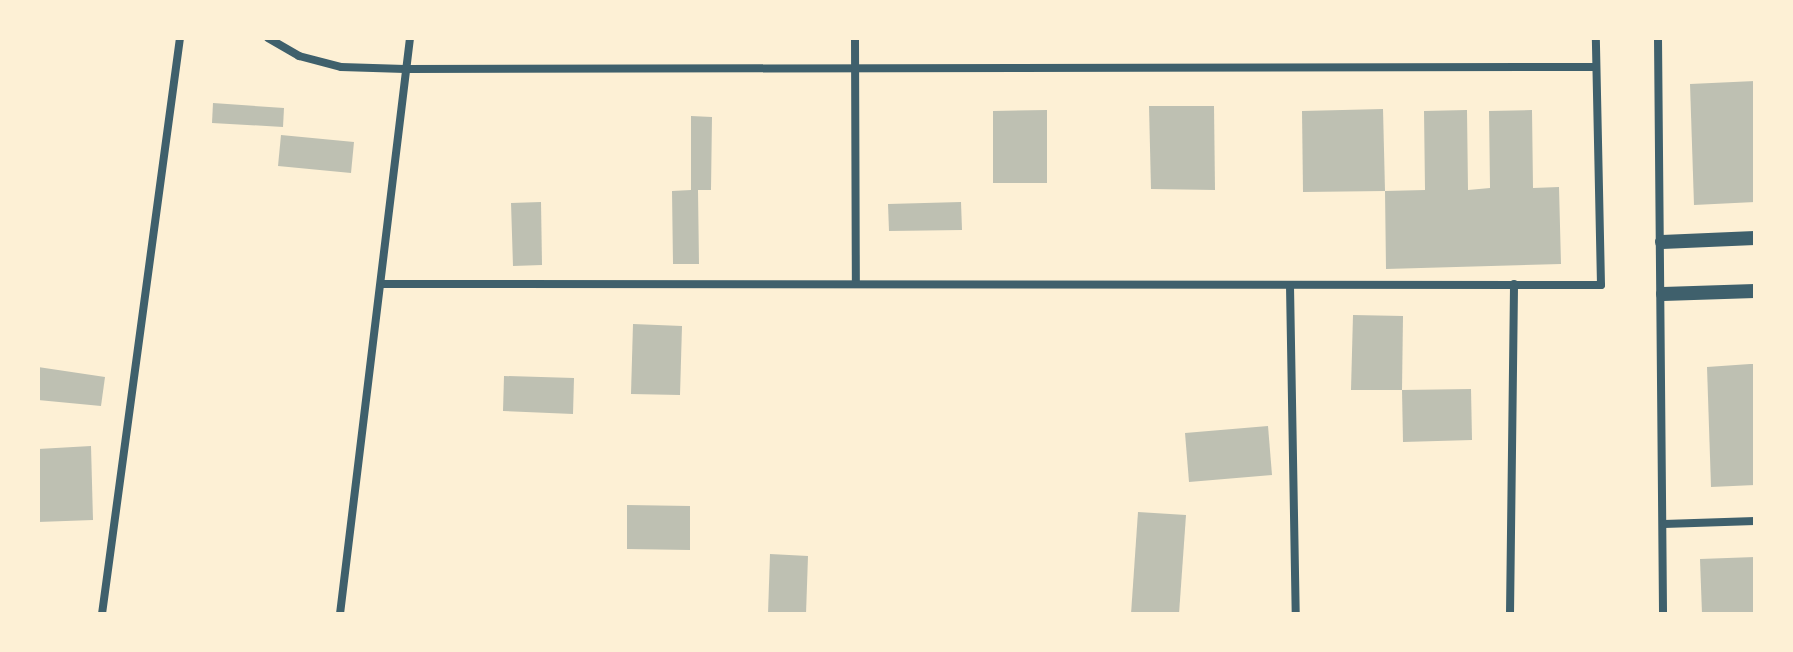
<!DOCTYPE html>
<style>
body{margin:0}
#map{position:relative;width:1793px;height:652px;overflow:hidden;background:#fdf0d5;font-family:Rubik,sans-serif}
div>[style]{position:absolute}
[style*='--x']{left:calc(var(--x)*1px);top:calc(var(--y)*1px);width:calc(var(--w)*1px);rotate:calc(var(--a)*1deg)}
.building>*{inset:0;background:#bec0b2}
.minor>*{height:8px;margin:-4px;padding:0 4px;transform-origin:4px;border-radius:4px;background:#3f606c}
.tertiary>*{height:14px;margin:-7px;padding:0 7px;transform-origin:7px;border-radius:7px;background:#3f606c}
span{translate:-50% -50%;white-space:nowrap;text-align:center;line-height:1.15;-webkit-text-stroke:6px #fdf0d5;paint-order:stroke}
.frame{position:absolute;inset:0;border:40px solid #fdf0d5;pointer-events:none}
</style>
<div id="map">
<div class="building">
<div style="clip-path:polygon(1755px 81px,1755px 202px,1694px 205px,1690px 84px)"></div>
<div style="clip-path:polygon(213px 103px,284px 108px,283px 127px,212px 123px)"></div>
<div style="clip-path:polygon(1149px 106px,1214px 106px,1215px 190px,1151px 189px)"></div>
<div style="clip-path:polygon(1383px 109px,1385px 191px,1303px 192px,1302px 111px)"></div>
<div style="clip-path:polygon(1047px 110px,1047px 183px,993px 183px,993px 111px)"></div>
<div style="clip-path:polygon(1467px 110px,1468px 190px,1490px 188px,1489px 111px,1532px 110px,1533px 188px,1559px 187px,1561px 264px,1386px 269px,1385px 191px,1425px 190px,1424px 111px)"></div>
<div style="clip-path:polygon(691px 116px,712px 117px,711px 190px,698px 190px,699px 264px,673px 264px,672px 191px,691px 190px)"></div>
<div style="clip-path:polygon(281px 135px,354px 142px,351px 173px,278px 166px)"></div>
<div style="clip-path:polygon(541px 202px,542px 265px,513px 266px,511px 203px)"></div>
<div style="clip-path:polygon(961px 202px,962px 230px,889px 231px,888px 204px)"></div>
<div style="clip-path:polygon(1353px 315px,1403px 316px,1402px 390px,1351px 390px)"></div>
<div style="clip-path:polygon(633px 324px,682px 326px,680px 395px,631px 394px)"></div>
<div style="clip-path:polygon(1750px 364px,1755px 364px,1755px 485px,1711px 487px,1707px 367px)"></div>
<div style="clip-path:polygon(38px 367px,105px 377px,101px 406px,38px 400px)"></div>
<div style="clip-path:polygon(504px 376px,574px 378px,573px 414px,503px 411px)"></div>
<div style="clip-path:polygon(1471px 389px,1472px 440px,1403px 442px,1402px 390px)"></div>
<div style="clip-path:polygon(1268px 426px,1272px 475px,1189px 482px,1185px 433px)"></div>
<div style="clip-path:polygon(91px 446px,93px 520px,38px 522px,38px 449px)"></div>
<div style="clip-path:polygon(627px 505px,690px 506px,690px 550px,627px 549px)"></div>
<div style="clip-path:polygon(1138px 512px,1186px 515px,1179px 614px,1131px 614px)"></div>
<div style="clip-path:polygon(770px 554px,808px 556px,806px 614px,768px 614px)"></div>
<div style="clip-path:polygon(1755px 557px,1755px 614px,1702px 614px,1700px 559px)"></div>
</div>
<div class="minor">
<div style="--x:268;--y:38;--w:36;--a:30"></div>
<div style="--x:299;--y:56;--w:43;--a:14.7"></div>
<div style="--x:341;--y:67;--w:64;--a:1.8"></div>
<div style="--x:405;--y:69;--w:1191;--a:-0.1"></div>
<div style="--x:855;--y:38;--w:243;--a:89.8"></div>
<div style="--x:1658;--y:38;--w:576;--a:89.5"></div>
<div style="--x:382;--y:284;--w:1219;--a:0.05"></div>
<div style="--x:1601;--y:285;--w:247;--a:-91.2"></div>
<div style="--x:1290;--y:286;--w:328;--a:89"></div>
<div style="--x:1664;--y:524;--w:91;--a:-1.9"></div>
<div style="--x:102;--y:614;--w:581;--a:-82.29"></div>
<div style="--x:340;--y:614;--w:580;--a:-83.07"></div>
<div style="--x:1510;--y:614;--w:330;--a:-89.3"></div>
</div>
<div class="tertiary">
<div style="--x:1662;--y:242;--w:93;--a:-2.5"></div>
<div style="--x:1663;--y:294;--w:92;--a:-1.9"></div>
</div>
<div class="frame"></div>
</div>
